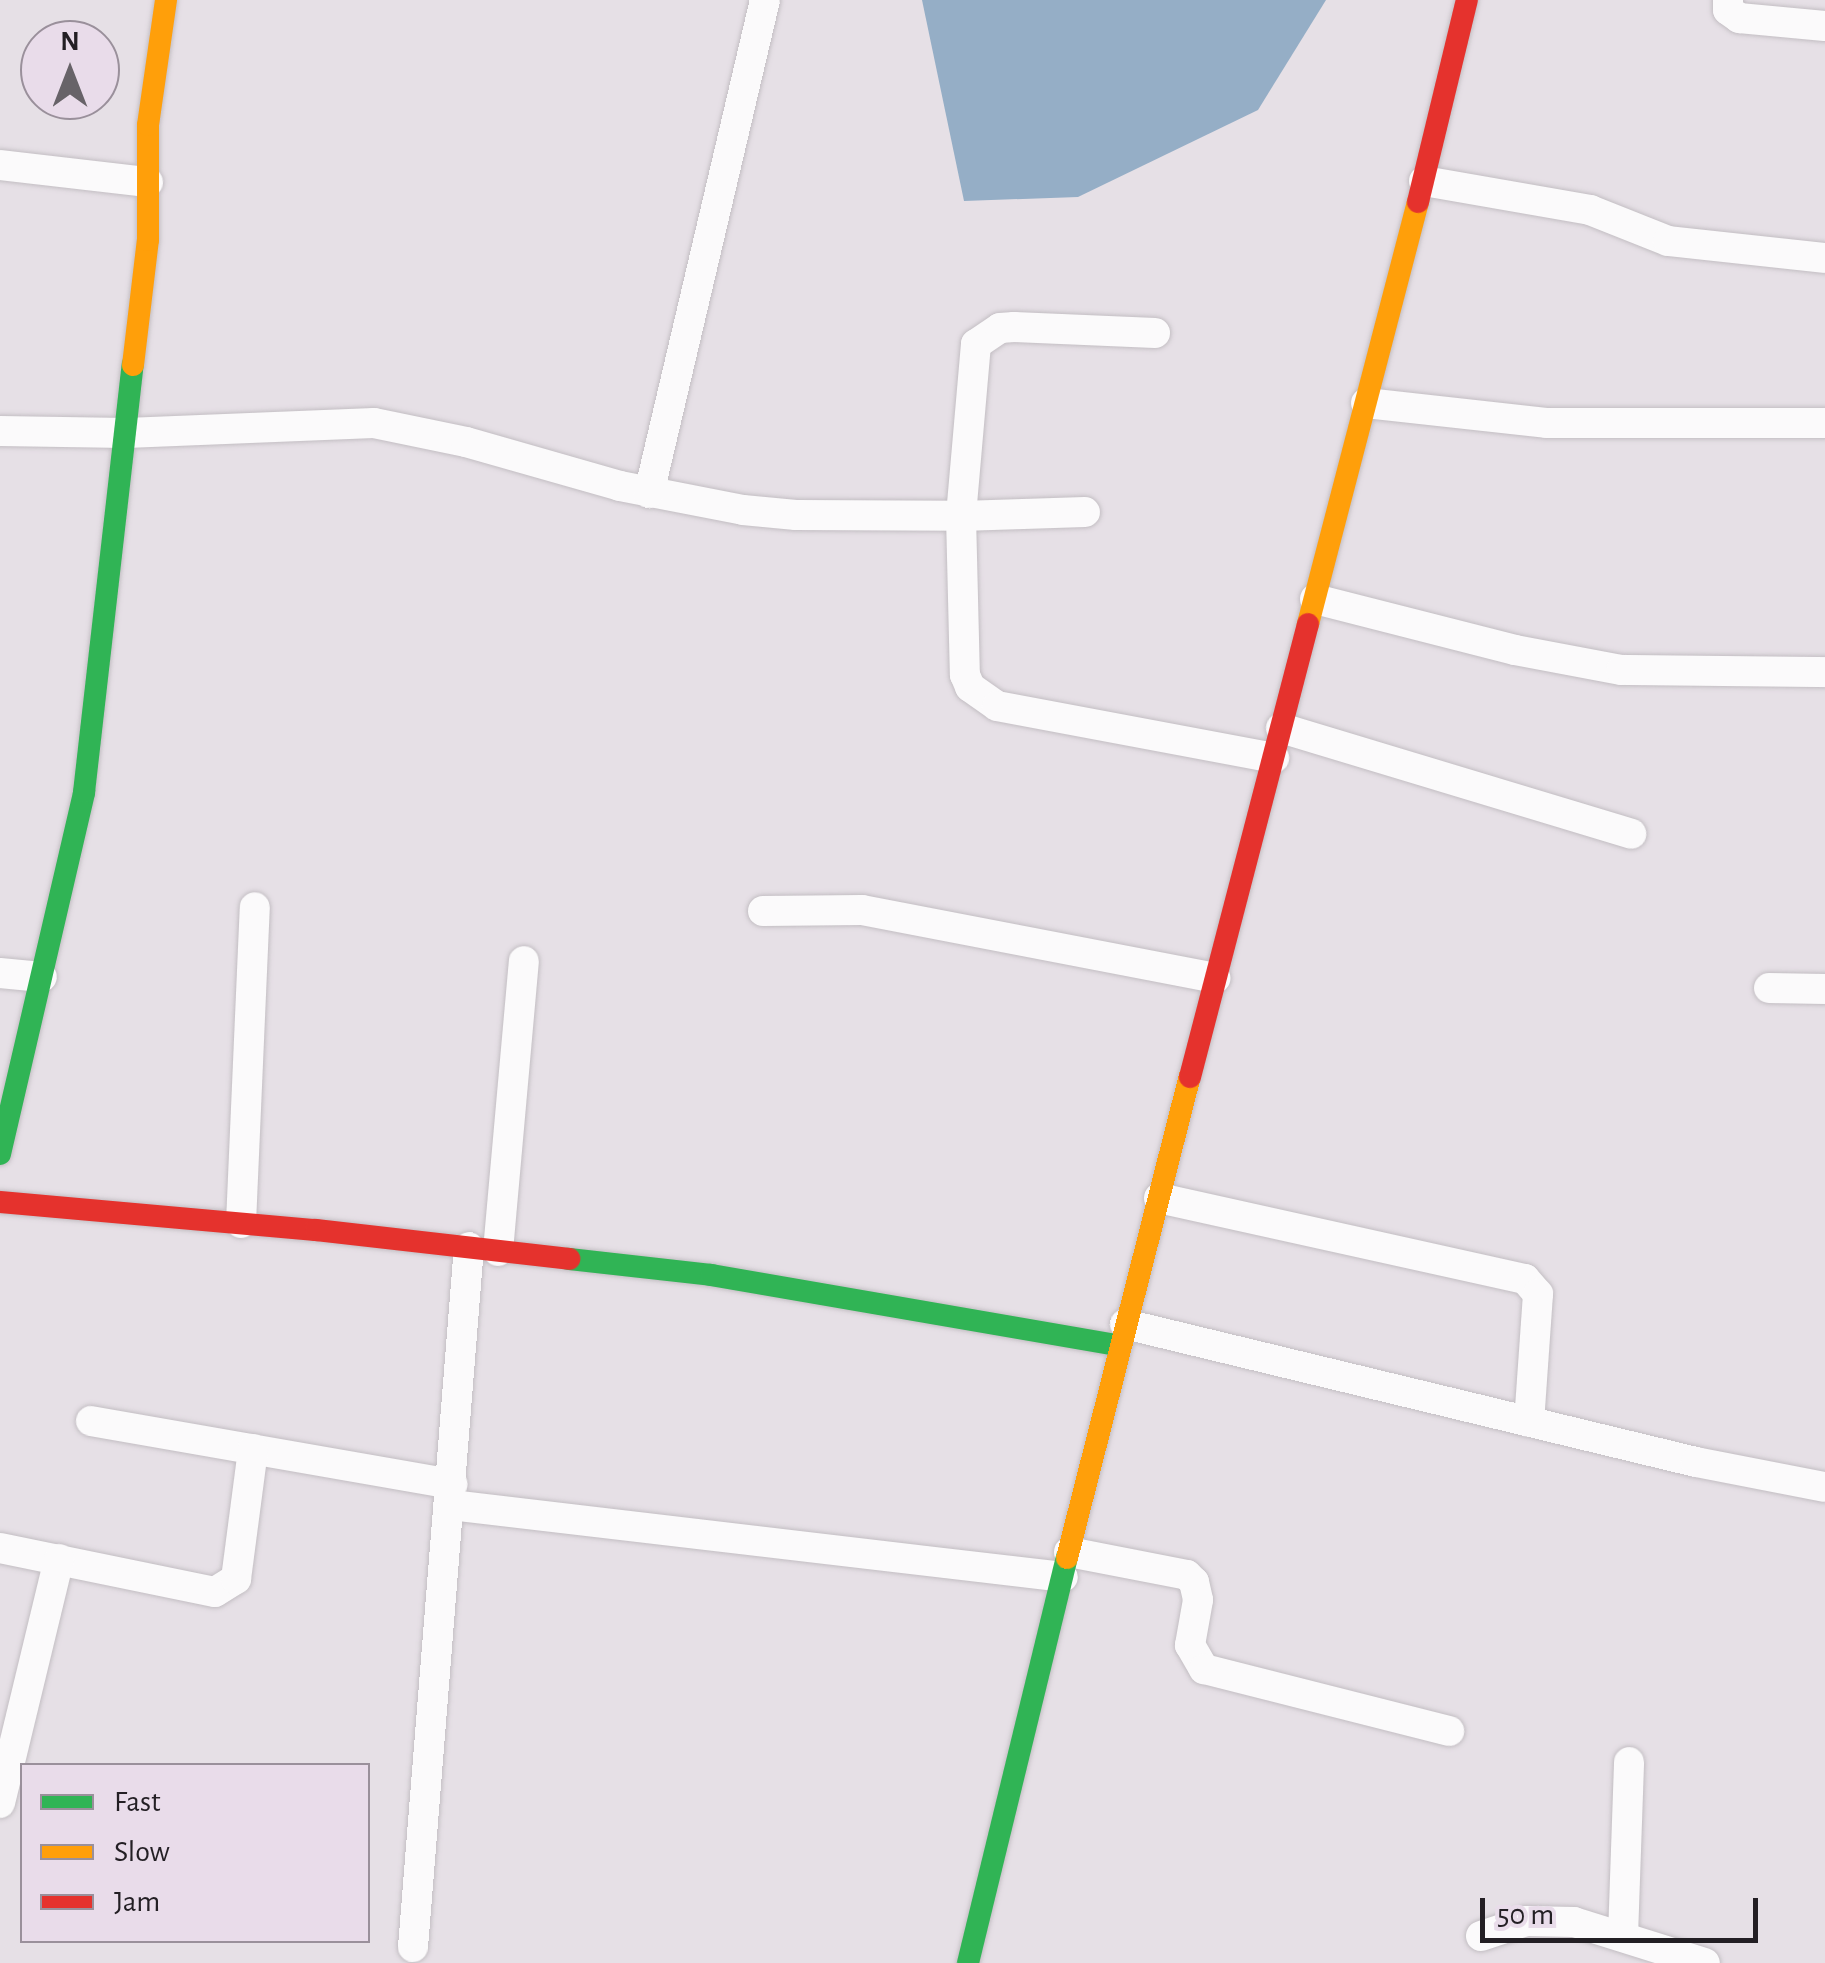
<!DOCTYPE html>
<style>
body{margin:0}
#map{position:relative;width:1825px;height:1963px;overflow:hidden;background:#e6e0e6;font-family:"Alegreya Sans",sans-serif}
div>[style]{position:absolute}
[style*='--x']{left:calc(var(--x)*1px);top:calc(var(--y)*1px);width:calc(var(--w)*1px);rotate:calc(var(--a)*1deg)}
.water>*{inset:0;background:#95aec6}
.roads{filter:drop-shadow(0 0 2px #c3bec3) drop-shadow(0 0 2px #c3bec3)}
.street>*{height:30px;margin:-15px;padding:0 15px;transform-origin:15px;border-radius:15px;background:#fbfafb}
.fast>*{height:22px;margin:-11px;padding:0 11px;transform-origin:11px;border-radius:11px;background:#30b455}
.slow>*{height:22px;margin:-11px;padding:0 11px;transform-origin:11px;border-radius:11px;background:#ff9f0a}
.jam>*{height:22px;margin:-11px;padding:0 11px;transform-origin:11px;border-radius:11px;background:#e5322d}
span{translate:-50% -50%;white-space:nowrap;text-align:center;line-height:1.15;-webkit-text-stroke:10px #e9dcea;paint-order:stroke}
.legend{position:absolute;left:20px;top:1763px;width:350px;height:180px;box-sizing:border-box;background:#e9dcea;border:2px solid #9a909b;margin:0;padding:12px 18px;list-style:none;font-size:30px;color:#231f24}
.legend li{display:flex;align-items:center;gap:20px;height:50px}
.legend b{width:50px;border:2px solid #9a909b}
.north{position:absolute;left:20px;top:20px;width:100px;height:100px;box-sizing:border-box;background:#e9dcea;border:2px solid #9a909b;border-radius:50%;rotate:0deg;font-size:28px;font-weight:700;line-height:40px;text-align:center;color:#231f24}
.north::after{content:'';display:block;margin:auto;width:35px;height:45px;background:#676368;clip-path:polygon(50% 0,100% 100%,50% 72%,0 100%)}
.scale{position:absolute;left:1480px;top:1898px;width:278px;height:45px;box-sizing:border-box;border:5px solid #231f24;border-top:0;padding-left:12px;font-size:30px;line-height:35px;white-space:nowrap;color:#231f24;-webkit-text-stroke:8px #e9dcea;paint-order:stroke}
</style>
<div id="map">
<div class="water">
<div style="clip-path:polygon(922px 0,1326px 0,1258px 110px,1078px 197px,964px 201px)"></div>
</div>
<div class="roads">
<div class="street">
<div style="--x:1728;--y:0;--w:10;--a:90"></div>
<div style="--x:1728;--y:10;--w:14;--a:36"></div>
<div style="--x:1739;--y:18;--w:86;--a:5.3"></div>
<div style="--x:0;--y:165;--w:149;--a:6.6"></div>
<div style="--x:1424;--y:181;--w:169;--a:9.9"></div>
<div style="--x:1590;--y:210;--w:84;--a:21.7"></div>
<div style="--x:1668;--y:241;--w:158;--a:6.2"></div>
<div style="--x:1155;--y:333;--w:141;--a:-177.6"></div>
<div style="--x:1014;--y:327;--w:14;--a:176"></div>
<div style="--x:1000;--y:328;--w:29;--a:146"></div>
<div style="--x:976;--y:344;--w:173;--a:95"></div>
<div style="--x:961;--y:516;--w:159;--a:88.6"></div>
<div style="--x:965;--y:675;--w:13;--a:67"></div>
<div style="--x:970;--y:687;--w:33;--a:35"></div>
<div style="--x:997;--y:706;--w:282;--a:10.6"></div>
<div style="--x:1366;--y:403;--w:181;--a:6.3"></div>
<div style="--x:1546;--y:423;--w:279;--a:0"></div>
<div style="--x:0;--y:431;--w:126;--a:0.9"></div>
<div style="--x:126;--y:433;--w:248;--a:-2.3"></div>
<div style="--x:374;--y:423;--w:94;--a:11.7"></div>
<div style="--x:466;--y:442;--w:160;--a:15.9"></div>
<div style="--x:620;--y:486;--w:125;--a:11"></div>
<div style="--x:743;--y:510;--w:53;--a:5.4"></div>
<div style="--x:796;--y:515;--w:165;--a:0.3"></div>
<div style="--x:961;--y:516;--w:124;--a:-1.8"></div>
<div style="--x:649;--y:493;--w:506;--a:-76.76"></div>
<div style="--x:1315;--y:599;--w:206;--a:14.3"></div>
<div style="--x:1515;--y:650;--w:108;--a:10.7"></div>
<div style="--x:1621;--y:670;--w:204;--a:0.6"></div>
<div style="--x:1281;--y:728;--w:366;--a:16.8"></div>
<div style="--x:763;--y:911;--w:99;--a:-0.6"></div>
<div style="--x:862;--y:910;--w:360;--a:10.9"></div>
<div style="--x:0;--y:973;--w:42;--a:5.4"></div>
<div style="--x:1769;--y:988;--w:56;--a:1"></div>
<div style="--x:1159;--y:1198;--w:375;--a:12.5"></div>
<div style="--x:1525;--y:1279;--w:20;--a:49"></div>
<div style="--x:1538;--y:1294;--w:128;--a:94"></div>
<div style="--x:241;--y:1223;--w:316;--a:-87.5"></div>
<div style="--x:498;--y:1251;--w:291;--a:-84.9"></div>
<div style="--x:1125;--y:1324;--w:587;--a:13.59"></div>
<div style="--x:1696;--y:1462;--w:131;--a:11"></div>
<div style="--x:91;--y:1421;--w:367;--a:9.9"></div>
<div style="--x:451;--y:1505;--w:616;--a:6.71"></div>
<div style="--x:0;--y:1548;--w:219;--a:11.6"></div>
<div style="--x:215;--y:1592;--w:25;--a:-32"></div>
<div style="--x:236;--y:1579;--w:131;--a:-82.5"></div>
<div style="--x:1069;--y:1552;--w:120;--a:11"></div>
<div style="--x:1187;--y:1575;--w:10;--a:45"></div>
<div style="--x:1194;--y:1582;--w:18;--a:77"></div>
<div style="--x:1198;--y:1600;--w:46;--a:100.1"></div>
<div style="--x:1190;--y:1645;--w:28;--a:60"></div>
<div style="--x:1204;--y:1669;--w:253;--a:14.2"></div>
<div style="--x:0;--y:1803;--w:251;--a:-76.4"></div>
<div style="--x:1481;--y:1936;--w:47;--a:-18.4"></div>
<div style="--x:1526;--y:1921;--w:48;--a:1.2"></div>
<div style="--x:1574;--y:1922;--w:137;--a:17.4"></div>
<div style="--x:1623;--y:1936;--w:174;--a:-88"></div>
<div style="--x:413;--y:1947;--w:702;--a:-85.43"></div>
</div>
<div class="fast">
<div style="--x:0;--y:1154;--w:372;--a:-76.9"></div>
<div style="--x:84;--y:792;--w:430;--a:-83.5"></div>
<div style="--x:569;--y:1259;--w:143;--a:6.4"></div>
<div style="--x:711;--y:1275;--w:415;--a:9.8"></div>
<div style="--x:968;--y:1963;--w:417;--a:-76.3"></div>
</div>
<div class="slow">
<div style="--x:133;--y:365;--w:126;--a:-83.2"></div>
<div style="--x:148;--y:240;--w:115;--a:-90"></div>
<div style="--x:148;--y:125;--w:126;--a:-81.8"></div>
<div style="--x:1308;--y:624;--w:436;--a:-75.4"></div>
<div style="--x:1067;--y:1558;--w:496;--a:-75.7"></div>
</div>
<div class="jam">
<div style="--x:1418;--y:202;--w:208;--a:-76.4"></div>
<div style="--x:1190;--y:1077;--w:468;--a:-75.4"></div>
<div style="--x:0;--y:1202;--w:317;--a:5.1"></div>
<div style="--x:316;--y:1230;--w:255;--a:6.5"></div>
</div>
</div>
<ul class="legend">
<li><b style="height:12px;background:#30b455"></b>Fast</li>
<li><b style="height:12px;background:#ff9f0a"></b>Slow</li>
<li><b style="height:12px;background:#e5322d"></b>Jam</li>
</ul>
<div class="north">N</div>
<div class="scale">50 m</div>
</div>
